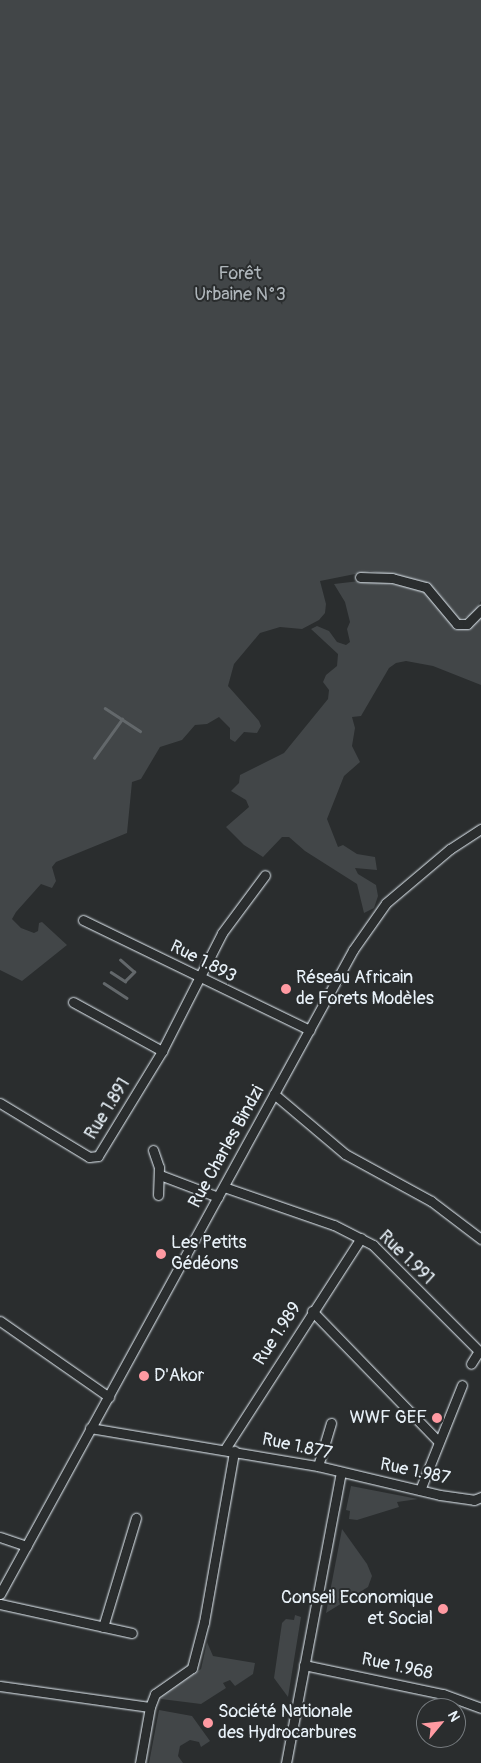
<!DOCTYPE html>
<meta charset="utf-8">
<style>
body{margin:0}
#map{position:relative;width:481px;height:1763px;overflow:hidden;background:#2a2d2e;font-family:Pangolin,sans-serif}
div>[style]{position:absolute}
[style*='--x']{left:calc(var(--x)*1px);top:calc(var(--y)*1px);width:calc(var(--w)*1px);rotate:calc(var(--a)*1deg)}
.green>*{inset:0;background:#424648}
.stream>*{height:2.5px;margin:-1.25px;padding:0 1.25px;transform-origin:1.25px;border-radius:1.25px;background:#63686b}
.roads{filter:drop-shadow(0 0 1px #e8f1f8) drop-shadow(0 0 1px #e8f1f8)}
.minor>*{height:9px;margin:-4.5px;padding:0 4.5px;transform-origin:4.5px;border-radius:4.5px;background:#2a2d2e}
.dots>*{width:14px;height:14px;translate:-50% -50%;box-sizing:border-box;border:2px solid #2a2d2e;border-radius:50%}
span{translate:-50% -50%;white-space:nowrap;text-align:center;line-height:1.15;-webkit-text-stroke:4px #2a2d2e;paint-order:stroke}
.park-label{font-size:18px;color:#aeb5ba}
.street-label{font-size:18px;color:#e8f1f8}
.poi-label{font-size:18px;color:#e8f1f8}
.left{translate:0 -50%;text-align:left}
.right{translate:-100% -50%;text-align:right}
.north{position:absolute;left:416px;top:1698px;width:50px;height:50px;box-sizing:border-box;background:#2a2d2e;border:1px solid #767b7f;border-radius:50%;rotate:62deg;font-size:14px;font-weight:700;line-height:20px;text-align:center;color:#e8f1f8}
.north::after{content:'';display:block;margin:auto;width:18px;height:22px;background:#ff9aa2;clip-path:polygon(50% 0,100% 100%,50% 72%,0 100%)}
</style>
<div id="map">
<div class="green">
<div style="clip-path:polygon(0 0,481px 0,481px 601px,473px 615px,459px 619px,437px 592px,422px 581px,370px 571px,320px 581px,326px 604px,325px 613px,319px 620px,302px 629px,280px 627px,260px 633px,234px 664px,228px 686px,259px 721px,261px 726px,257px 733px,244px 732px,235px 742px,230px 739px,230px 728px,219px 717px,207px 724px,195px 725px,182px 740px,160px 747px,141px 779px,132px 782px,127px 833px,56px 862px,52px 867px,56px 881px,52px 888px,41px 884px,16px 912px,12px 919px,21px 928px,34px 933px,38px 931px,39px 923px,42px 922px,67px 945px,22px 981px,0 970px)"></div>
<div style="clip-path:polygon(368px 580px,422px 589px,431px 596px,455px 630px,470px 628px,481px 616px,481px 685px,433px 666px,406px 661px,396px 663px,389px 668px,361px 716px,352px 717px,355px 728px,352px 746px,360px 762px,344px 776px,327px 819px,338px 847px,343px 845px,357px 854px,375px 857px,377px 870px,355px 868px,358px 874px,376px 885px,378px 896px,374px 908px,364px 913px,357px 884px,305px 851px,289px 837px,282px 837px,263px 857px,244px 845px,226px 827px,249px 807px,246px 800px,231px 791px,239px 783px,240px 775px,284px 753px,328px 699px,329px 690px,323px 682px,326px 675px,337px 666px,338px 654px,311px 629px,317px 626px,329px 631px,337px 642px,346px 645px,350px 642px,347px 629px,350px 622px,345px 602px,334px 584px)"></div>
<div style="clip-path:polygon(351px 1486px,418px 1499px,397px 1502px,399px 1507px,357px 1520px,349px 1519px,350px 1511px,346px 1510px)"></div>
<div style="clip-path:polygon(342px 1529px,367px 1564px,372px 1576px,368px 1587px,326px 1613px)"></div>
<div style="clip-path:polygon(295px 1615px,301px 1617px,288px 1697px,274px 1678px,282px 1623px,286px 1619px,294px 1620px)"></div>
<div style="clip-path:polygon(207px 1642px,213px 1656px,255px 1663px,253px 1674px,235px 1686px,230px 1680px,223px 1683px,226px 1688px,201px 1704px,161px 1699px,162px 1695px,201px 1669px)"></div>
<div style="clip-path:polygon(159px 1710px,192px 1716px,210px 1741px,201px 1747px,199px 1742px,190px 1740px,180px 1746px,178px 1756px,183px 1763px,149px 1763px)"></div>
</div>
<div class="stream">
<div style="--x:105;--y:708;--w:42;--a:33.3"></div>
<div style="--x:94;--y:758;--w:48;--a:-54.3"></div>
<div style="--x:111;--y:972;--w:17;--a:33"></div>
<div style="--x:125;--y:981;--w:13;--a:-45"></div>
<div style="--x:134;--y:972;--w:18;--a:-139"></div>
<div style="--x:104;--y:983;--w:27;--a:33"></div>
</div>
<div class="roads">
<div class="minor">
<div style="--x:360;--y:577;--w:32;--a:2"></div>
<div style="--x:392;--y:578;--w:35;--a:15"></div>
<div style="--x:426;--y:587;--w:48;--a:50"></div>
<div style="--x:457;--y:624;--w:10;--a:0"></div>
<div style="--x:467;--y:624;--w:20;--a:-45"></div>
<div style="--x:83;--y:920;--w:252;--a:25.9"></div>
<div style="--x:73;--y:1002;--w:102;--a:28.8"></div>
<div style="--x:274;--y:1094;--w:93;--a:40.2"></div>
<div style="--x:345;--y:1154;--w:98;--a:28.7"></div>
<div style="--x:431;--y:1201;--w:63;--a:37.2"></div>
<div style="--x:0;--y:1103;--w:104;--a:31.2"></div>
<div style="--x:89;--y:1157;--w:9;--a:-6"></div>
<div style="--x:98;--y:1156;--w:123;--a:-58.6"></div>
<div style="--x:162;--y:1051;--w:132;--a:-63"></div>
<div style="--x:222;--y:933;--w:72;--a:-53.4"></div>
<div style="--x:153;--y:1150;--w:18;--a:71"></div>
<div style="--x:159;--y:1167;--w:28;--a:92"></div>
<div style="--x:160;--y:1175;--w:62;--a:20.8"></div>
<div style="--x:224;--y:1187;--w:116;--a:19.1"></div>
<div style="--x:334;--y:1225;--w:44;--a:27.1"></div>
<div style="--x:373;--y:1245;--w:150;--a:45"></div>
<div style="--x:479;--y:1351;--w:15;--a:122"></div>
<div style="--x:312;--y:1311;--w:182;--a:45.9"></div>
<div style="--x:0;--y:1321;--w:133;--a:34.9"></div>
<div style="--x:90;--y:1428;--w:231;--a:9.5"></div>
<div style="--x:318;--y:1466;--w:125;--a:13.4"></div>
<div style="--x:440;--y:1495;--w:34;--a:8"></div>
<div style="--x:474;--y:1500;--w:8;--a:-23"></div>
<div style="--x:225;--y:1449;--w:251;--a:-57.2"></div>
<div style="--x:318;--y:1466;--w:45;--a:-73.2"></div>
<div style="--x:420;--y:1490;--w:113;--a:-68.2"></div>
<div style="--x:0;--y:1537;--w:28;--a:19"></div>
<div style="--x:0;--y:1594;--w:734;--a:-61.27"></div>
<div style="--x:353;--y:950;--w:57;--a:-54.9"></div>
<div style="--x:386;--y:903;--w:84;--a:-40.2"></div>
<div style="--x:450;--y:849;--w:37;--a:-33"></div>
<div style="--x:0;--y:1604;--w:135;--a:12.4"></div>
<div style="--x:103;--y:1627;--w:114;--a:-73.2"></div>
<div style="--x:304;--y:1665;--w:142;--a:11.8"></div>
<div style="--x:443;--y:1694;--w:40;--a:20.2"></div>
<div style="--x:0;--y:1686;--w:151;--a:8"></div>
<div style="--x:150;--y:1707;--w:14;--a:-69"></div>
<div style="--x:155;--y:1694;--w:45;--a:-35.1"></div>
<div style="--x:192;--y:1668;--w:48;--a:-75.4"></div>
<div style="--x:204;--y:1622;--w:174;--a:-80"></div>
<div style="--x:140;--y:1763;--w:57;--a:-79.9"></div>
<div style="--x:286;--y:1763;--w:295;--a:-79.3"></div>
</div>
</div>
<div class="dots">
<div style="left:286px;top:989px;background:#ff9aa2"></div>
<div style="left:161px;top:1254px;background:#ff9aa2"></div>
<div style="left:144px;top:1376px;background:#ff9aa2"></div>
<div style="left:437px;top:1418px;background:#ff9aa2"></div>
<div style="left:443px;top:1609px;background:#ff9aa2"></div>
<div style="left:208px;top:1723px;background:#ff9aa2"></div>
</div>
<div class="park-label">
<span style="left:240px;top:285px">Forêt<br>Urbaine N°3</span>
</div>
<div class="street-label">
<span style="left:203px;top:962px;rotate:27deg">Rue 1.893</span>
<span style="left:108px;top:1109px;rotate:-58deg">Rue 1.891</span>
<span style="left:227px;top:1147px;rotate:-61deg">Rue Charles Bindzi</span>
<span style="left:406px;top:1258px;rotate:44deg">Rue 1.991</span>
<span style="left:278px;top:1334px;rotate:-57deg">Rue 1.989</span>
<span style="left:297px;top:1447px;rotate:12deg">Rue 1.877</span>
<span style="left:415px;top:1472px;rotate:12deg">Rue 1.987</span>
<span style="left:397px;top:1667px;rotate:12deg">Rue 1.968</span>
</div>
<div class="poi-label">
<span class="left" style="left:296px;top:989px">Réseau Africain<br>de Forets Modèles</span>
<span class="left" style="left:171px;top:1254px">Les Petits<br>Gédéons</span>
<span class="left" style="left:154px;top:1376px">D'Akor</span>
<span class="right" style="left:427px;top:1418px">WWF GEF</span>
<span class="right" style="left:433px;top:1609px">Conseil Economique<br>et Social</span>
<span class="left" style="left:218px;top:1723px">Société Nationale<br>des Hydrocarbures</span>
</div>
<div class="north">N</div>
</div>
